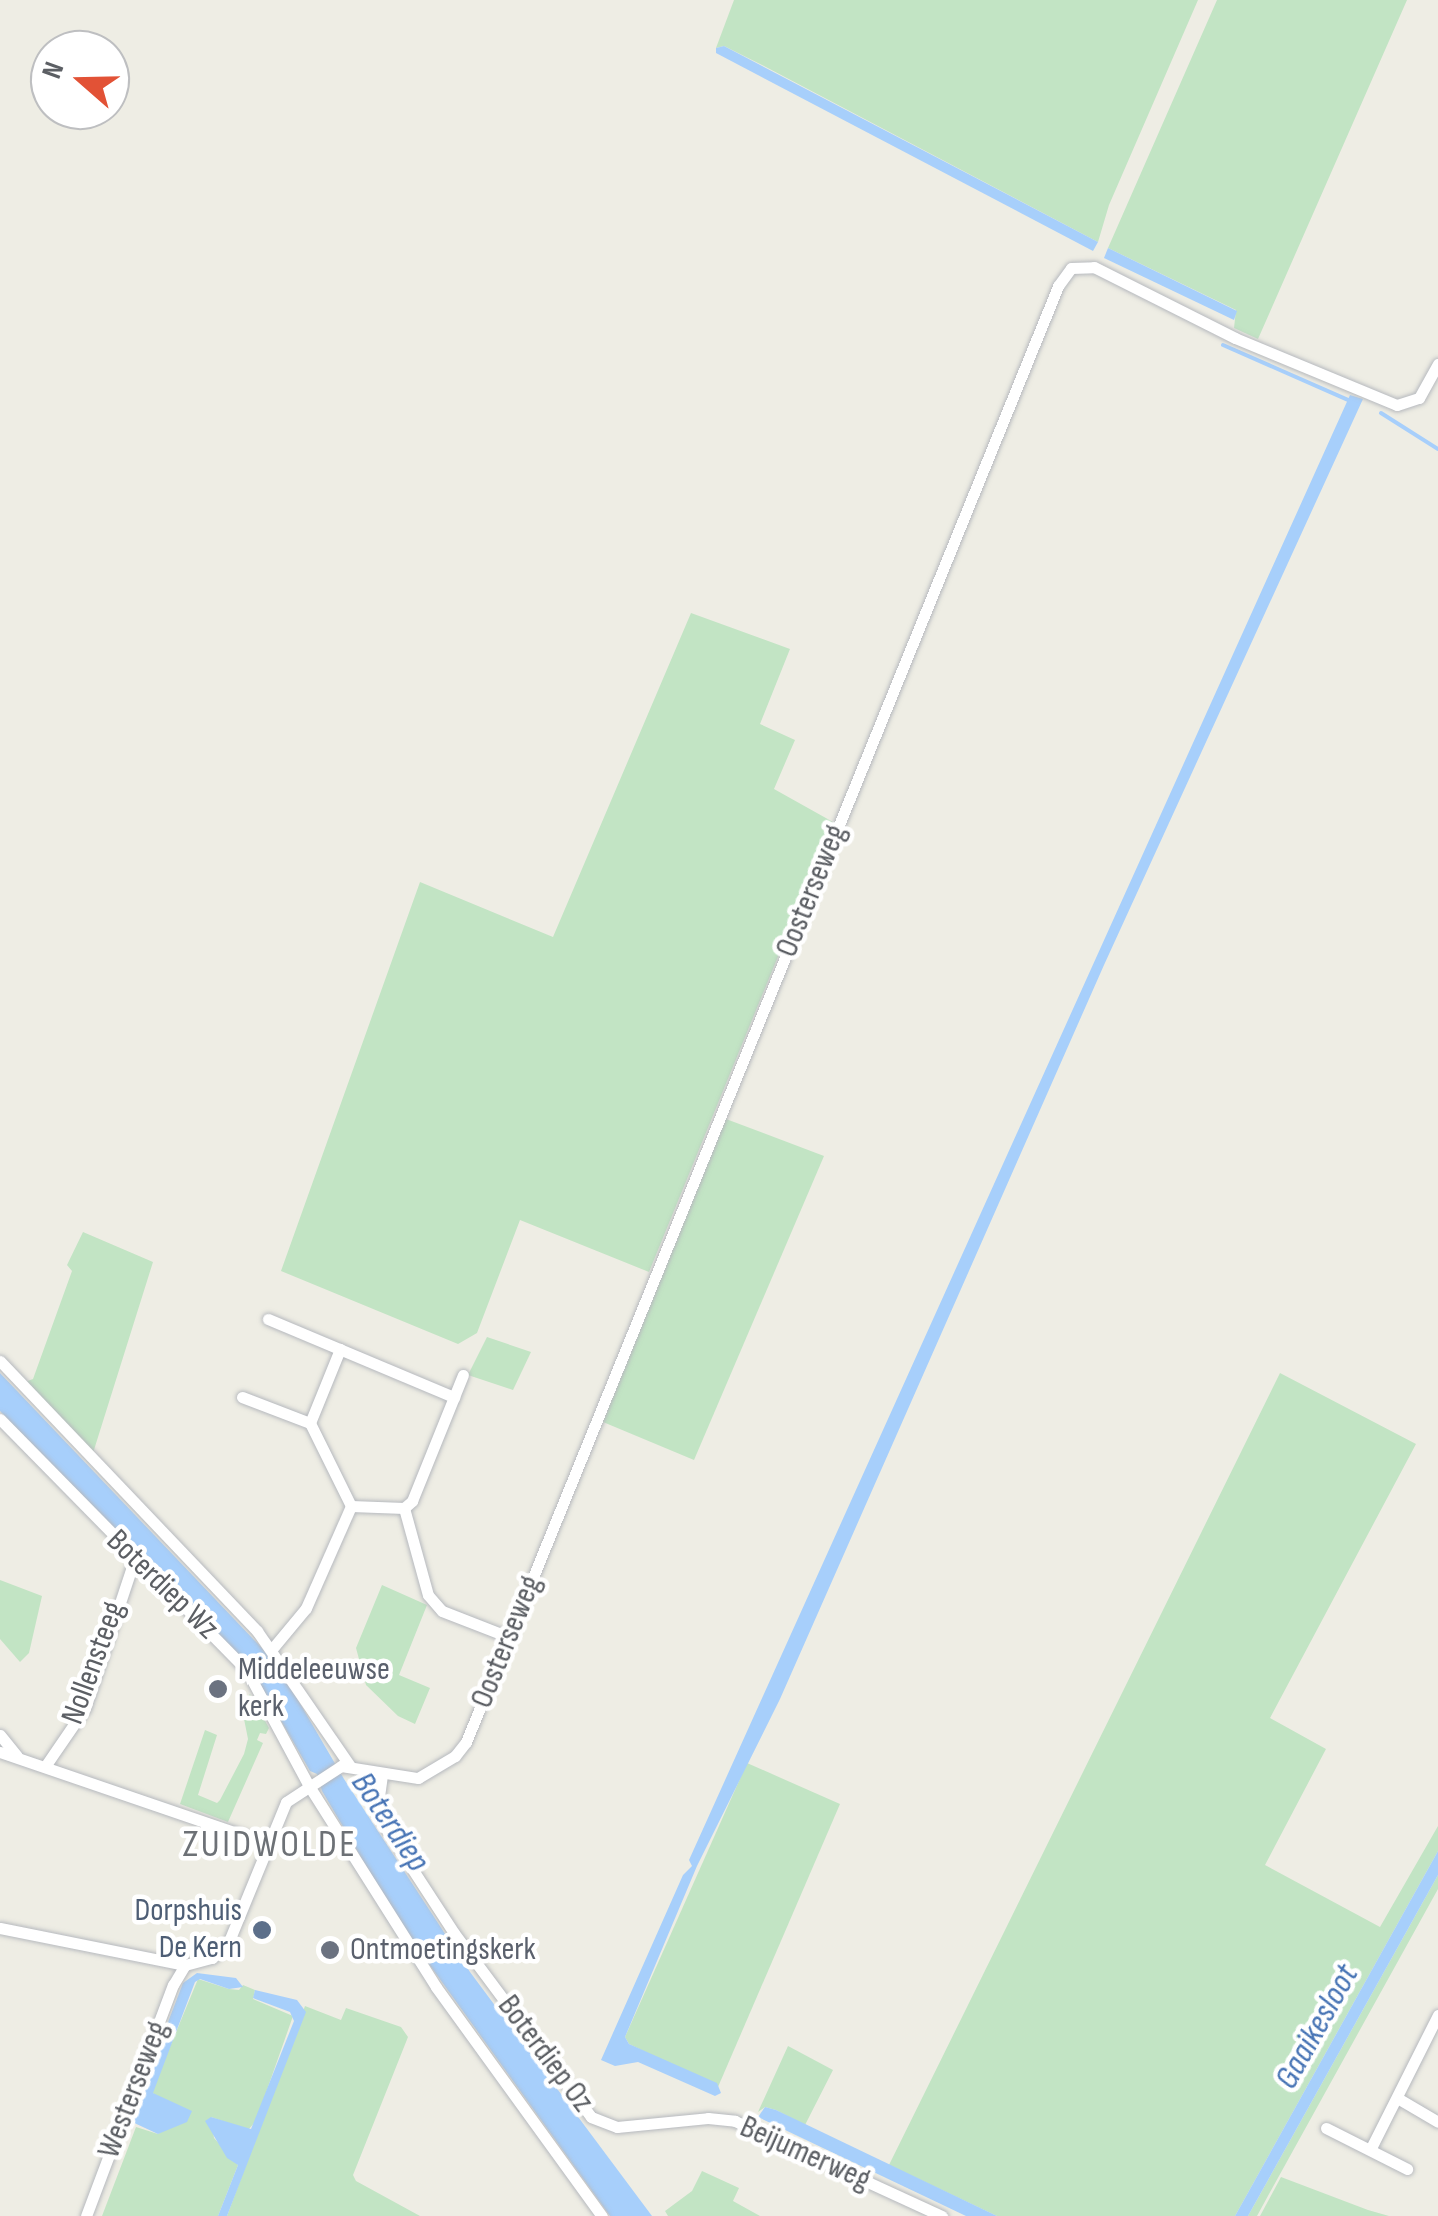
<!DOCTYPE html>
<style>
body{margin:0}
#map{position:relative;width:1438px;height:2216px;overflow:hidden;background:#eeede4;font-family:"Sofia Sans Condensed",sans-serif}
div>[style]{position:absolute}
[style*='--x']{left:calc(var(--x)*1px);top:calc(var(--y)*1px);width:calc(var(--w)*1px);rotate:calc(var(--a)*1deg)}
.green>*{inset:0;background:#c2e4c4}
.water>*{inset:0;background:#a7cffb}
.stream>*{height:4px;margin:-2px;padding:0 2px;transform-origin:2px;border-radius:2px;background:#a7cffb}
.roads{filter:drop-shadow(0 0 2px #b6b9be) drop-shadow(0 0 2px #b6b9be)}
.minor>*{height:11px;margin:-5.5px;padding:0 5.5px;transform-origin:5.5px;border-radius:5.5px;background:#fff}
.dots>*{width:28px;height:28px;translate:-50% -50%;box-sizing:border-box;border:5px solid #fff;border-radius:50%}
span{translate:-50% -50%;white-space:nowrap;text-align:center;line-height:1.15;-webkit-text-stroke:9px #fff;paint-order:stroke}
.street-label{font-size:32px;color:#5c5f64}
.worship-label{font-size:32px;color:#5b616d}
.left{translate:0 -50%;text-align:left}
.service-label{font-size:32px;color:#4e5e75}
.right{translate:-100% -50%;text-align:right}
.water-label{font-size:35px;color:#4774b5;font-style:italic}
.quarter-label{font-size:38px;color:#6d7176;letter-spacing:2.5px}
.north{position:absolute;left:30px;top:30px;width:100px;height:100px;box-sizing:border-box;background:#fff;border:2px solid #bebfc1;border-radius:50%;rotate:290deg;font-size:28px;font-weight:700;line-height:40px;text-align:center;color:#5c5f64}
.north::after{content:'';display:block;margin:auto;width:35px;height:45px;background:#e25236;clip-path:polygon(50% 0,100% 100%,50% 72%,0 100%)}
</style>
<div id="map">
<div class="green">
<div style="clip-path:polygon(734px 0,1198px 0,1109px 205px,1098px 242px,764px 66px,724px 46px,716px 48px)"></div>
<div style="clip-path:polygon(1217px 0,1407px 0,1258px 339px,1234px 328px,1236px 310px,1108px 248px)"></div>
<div style="clip-path:polygon(691px 613px,790px 649px,760px 724px,795px 740px,774px 789px,833px 822px,649px 1272px,520px 1220px,477px 1333px,458px 1344px,281px 1271px,420px 882px,553px 937px)"></div>
<div style="clip-path:polygon(726px 1119px,824px 1156px,694px 1460px,603px 1422px)"></div>
<div style="clip-path:polygon(83px 1232px,153px 1262px,93px 1453px,25px 1382px,33px 1379px,72px 1271px,67px 1265px)"></div>
<div style="clip-path:polygon(487px 1337px,531px 1352px,513px 1390px,468px 1375px)"></div>
<div style="clip-path:polygon(1280px 1373px,1416px 1444px,1270px 1718px,1326px 1749px,1265px 1865px,1380px 1927px,1438px 1826px,1438px 1851px,1235px 2216px,997px 2216px,889px 2165px)"></div>
<div style="clip-path:polygon(0 1580px,42px 1596px,29px 1653px,20px 1662px,0 1639px)"></div>
<div style="clip-path:polygon(382px 1585px,427px 1605px,399px 1675px,430px 1688px,415px 1724px,398px 1716px,366px 1685px,356px 1648px)"></div>
<div style="clip-path:polygon(250px 1694px,269px 1728px,266px 1734px,260px 1733px,257px 1740px,263px 1743px,228px 1822px,180px 1804px,205px 1730px,217px 1735px,198px 1795px,217px 1803px,220px 1800px,244px 1754px,248px 1739px,241px 1704px)"></div>
<div style="clip-path:polygon(747px 1763px,840px 1804px,718px 2087px,629px 2044px,625px 2037px)"></div>
<div style="clip-path:polygon(1438px 1875px,1438px 1889px,1269px 2194px,1257px 2216px,1248px 2216px)"></div>
<div style="clip-path:polygon(198px 1979px,229px 1989px,239px 1990px,243px 1985px,255px 1990px,253px 1999px,293px 2016px,256px 2121px,248px 2130px,211px 2117px,214px 2138px,238px 2165px,218px 2216px,102px 2216px,136px 2127px,158px 2134px,176px 2123px,153px 2093px,153px 2088px)"></div>
<div style="clip-path:polygon(305px 2006px,341px 2020px,346px 2008px,401px 2027px,408px 2037px,353px 2175px,356px 2181px,420px 2216px,227px 2216px)"></div>
<div style="clip-path:polygon(788px 2046px,833px 2070px,805px 2125px,776px 2110px,765px 2107px,758px 2112px)"></div>
<div style="clip-path:polygon(702px 2171px,739px 2188px,733px 2201px,760px 2216px,668px 2216px,665px 2211px,692px 2191px)"></div>
<div style="clip-path:polygon(1281px 2177px,1368px 2210px,1389px 2216px,1260px 2216px)"></div>
</div>
<div class="water">
<div style="clip-path:polygon(724px 46px,1098px 242px,1093px 251px,716px 53px,716px 48px)"></div>
<div style="clip-path:polygon(1108px 248px,1237px 311px,1234px 320px,1104px 258px)"></div>
<div style="clip-path:polygon(1350px 395px,1363px 399px,1104px 965px,780px 1699px,697px 1866px,625px 2037px,629px 2044px,717px 2083px,721px 2093px,715px 2096px,638px 2062px,615px 2066px,601px 2060px,683px 1875px,692px 1866px,689px 1860px)"></div>
<div style="clip-path:polygon(0 1373px,277px 1664px,344px 1779px,470px 1972px,652px 2216px,610px 2216px,401px 1925px,322px 1791px,317px 1774px,310px 1771px,261px 1686px,0 1411px)"></div>
<div style="clip-path:polygon(1438px 1851px,1438px 1875px,1248px 2216px,1235px 2216px)"></div>
<div style="clip-path:polygon(197px 1973px,236px 1978px,243px 1987px,229px 1989px,200px 1979px,195px 1982px,153px 2093px,192px 2111px,187px 2122px,158px 2134px,130px 2121px,183px 1983px)"></div>
<div style="clip-path:polygon(255px 1990px,297px 2000px,306px 2012px,227px 2216px,218px 2216px,238px 2165px,227px 2158px,205px 2121px,211px 2117px,251px 2129px,294px 2021px,290px 2012px,253px 1998px)"></div>
<div style="clip-path:polygon(765px 2107px,776px 2110px,997px 2216px,966px 2216px,758px 2117px)"></div>
</div>
<div class="stream">
<div style="--x:1223;--y:345;--w:137;--a:23.7"></div>
<div style="--x:1381;--y:413;--w:67;--a:32.3"></div>
</div>
<div class="roads">
<div class="minor">
<div style="--x:268;--y:1319;--w:202;--a:22.8"></div>
<div style="--x:0;--y:1361;--w:373;--a:46.4"></div>
<div style="--x:257;--y:1631;--w:164;--a:55.4"></div>
<div style="--x:242;--y:1397;--w:73;--a:20.9"></div>
<div style="--x:310;--y:1423;--w:93;--a:63.7"></div>
<div style="--x:351;--y:1506;--w:53;--a:2.2"></div>
<div style="--x:0;--y:1419;--w:351;--a:45.5"></div>
<div style="--x:246;--y:1669;--w:133;--a:61.7"></div>
<div style="--x:309;--y:1786;--w:238;--a:57.7"></div>
<div style="--x:436;--y:1987;--w:283;--a:54.1"></div>
<div style="--x:310;--y:1423;--w:80;--a:-67.9"></div>
<div style="--x:404;--y:1508;--w:90;--a:74.6"></div>
<div style="--x:428;--y:1595;--w:21;--a:49"></div>
<div style="--x:442;--y:1611;--w:72;--a:21.2"></div>
<div style="--x:404;--y:1508;--w:11;--a:-41"></div>
<div style="--x:412;--y:1501;--w:136;--a:-68"></div>
<div style="--x:272;--y:1649;--w:53;--a:-50.3"></div>
<div style="--x:306;--y:1608;--w:111;--a:-66.2"></div>
<div style="--x:0;--y:1735;--w:27;--a:51"></div>
<div style="--x:0;--y:1752;--w:281;--a:18.9"></div>
<div style="--x:46;--y:1765;--w:69;--a:-55.6"></div>
<div style="--x:85;--y:1708;--w:158;--a:-71.6"></div>
<div style="--x:382;--y:1775;--w:37;--a:98"></div>
<div style="--x:377;--y:1812;--w:13;--a:63"></div>
<div style="--x:383;--y:1824;--w:130;--a:56.9"></div>
<div style="--x:454;--y:1933;--w:229;--a:53.3"></div>
<div style="--x:591;--y:2117;--w:28;--a:21"></div>
<div style="--x:617;--y:2127;--w:91;--a:-5.6"></div>
<div style="--x:708;--y:2118;--w:27;--a:6"></div>
<div style="--x:735;--y:2121;--w:228;--a:24.7"></div>
<div style="--x:0;--y:1928;--w:189;--a:11.3"></div>
<div style="--x:185;--y:1965;--w:28;--a:-15"></div>
<div style="--x:212;--y:1958;--w:24;--a:-45"></div>
<div style="--x:229;--y:1941;--w:150;--a:-67.7"></div>
<div style="--x:286;--y:1802;--w:66;--a:-33.2"></div>
<div style="--x:341;--y:1766;--w:78;--a:8.9"></div>
<div style="--x:418;--y:1778;--w:43;--a:-30.7"></div>
<div style="--x:455;--y:1756;--w:18;--a:-52"></div>
<div style="--x:466;--y:1742;--w:1572;--a:-67.87"></div>
<div style="--x:1058;--y:286;--w:22;--a:-54"></div>
<div style="--x:1071;--y:268;--w:23;--a:-2"></div>
<div style="--x:1094;--y:267;--w:158;--a:26.7"></div>
<div style="--x:1235;--y:338;--w:175;--a:22.5"></div>
<div style="--x:1397;--y:405;--w:23;--a:-18"></div>
<div style="--x:1419;--y:398;--w:39;--a:-61"></div>
<div style="--x:1399;--y:2099;--w:45;--a:30.5"></div>
<div style="--x:1326;--y:2128;--w:91;--a:26.8"></div>
<div style="--x:1371;--y:2148;--w:149;--a:-63.3"></div>
<div style="--x:86;--y:2216;--w:247;--a:-69.4"></div>
<div style="--x:173;--y:1985;--w:23;--a:-59"></div>
</div>
</div>
<div class="dots">
<div style="left:218px;top:1689px;background:#6b7280"></div>
<div style="left:262px;top:1930px;background:#5c6f8a"></div>
<div style="left:330px;top:1950px;background:#6b7280"></div>
</div>
<div class="street-label">
<span style="left:812px;top:891px;rotate:-68deg">Oosterseweg</span>
<span style="left:162px;top:1585px;rotate:44deg">Boterdiep Wz</span>
<span style="left:507px;top:1642px;rotate:-68deg">Oosterseweg</span>
<span style="left:94px;top:1663px;rotate:-70deg">Nollensteeg</span>
<span style="left:545px;top:2054px;rotate:53deg">Boterdiep Oz</span>
<span style="left:134px;top:2090px;rotate:-69deg">Westerseweg</span>
<span style="left:805px;top:2154px;rotate:24deg">Beijumerweg</span>
</div>
<div class="worship-label">
<span class="left" style="left:238px;top:1689px">Middeleeuwse<br>kerk</span>
<span class="left" style="left:350px;top:1950px">Ontmoetingskerk</span>
</div>
<div class="service-label">
<span class="right" style="left:242px;top:1930px">Dorpshuis<br>De Kern</span>
</div>
<div class="water-label">
<span style="left:390px;top:1822px;rotate:56deg">Boterdiep</span>
<span style="left:1317px;top:2027px;rotate:-61deg">Gaaikesloot</span>
</div>
<div class="quarter-label">
<span style="left:270px;top:1845px">ZUIDWOLDE</span>
</div>
<div class="north">N</div>
</div>
